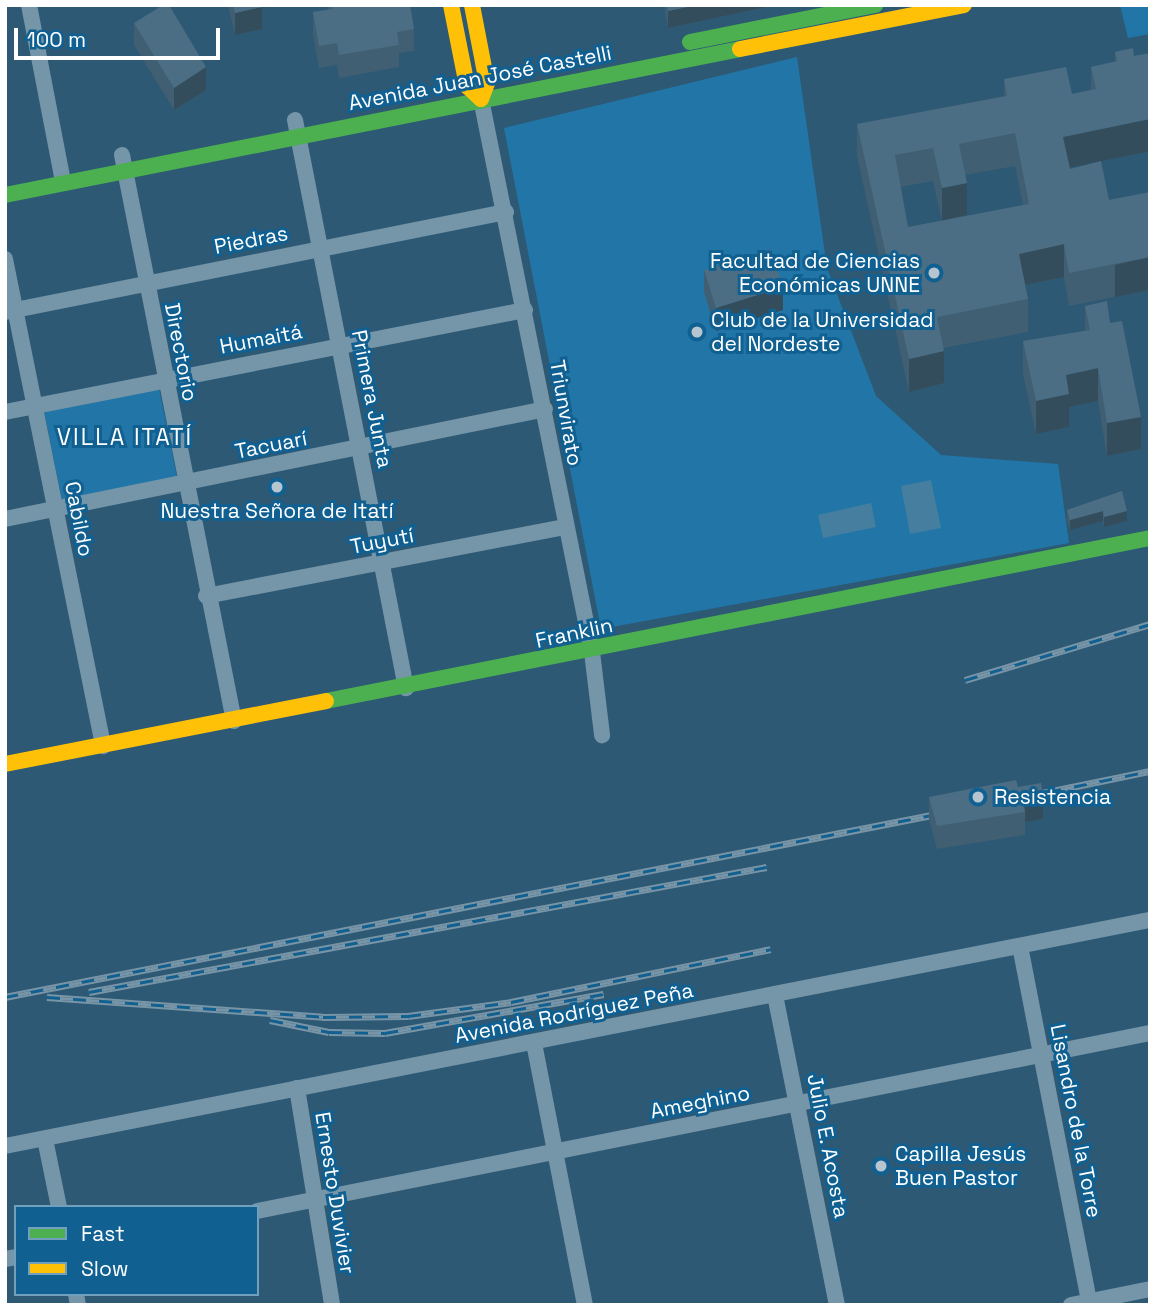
<!DOCTYPE html>
<meta charset="utf-8">
<style>
body{margin:0}
#map{position:relative;width:1155px;height:1310px;overflow:hidden;background:#2d5975;font-family:"Space Grotesk",sans-serif}
div>[style]{position:absolute}
[style*='--x']{left:calc(var(--x)*1px);top:calc(var(--y)*1px);width:calc(var(--w)*1px);rotate:calc(var(--a)*1deg)}
.green>*{inset:0;background:#2176a7}
.water>*{inset:0;background:#467ea0}
.street>*{height:16px;margin:-8px;padding:0 8px;transform-origin:8px;border-radius:8px;background:#7595a8}
.fast>*{height:16px;margin:-8px;padding:0 8px;transform-origin:8px;border-radius:8px;background:#4caf50}
.slow>*{height:16px;margin:-8px;padding:0 8px;transform-origin:8px;border-radius:8px;background:#ffc107}
.rail>*{height:7px;margin-top:-3.5px;transform-origin:0;background:repeating-linear-gradient(90deg,#106092 0 13px,#7895a7 0 26px);box-sizing:border-box;border-block:2px solid #7895a7}
.wall>*{inset:0;background:#405f72}
.shaded-wall>*{inset:0;background:#344d5c}
.building>*{inset:0;background:#4b6e84}
.dots>*{width:19px;height:19px;translate:-50% -50%;box-sizing:border-box;border:4px solid #106092;border-radius:50%}
span{translate:-50% -50%;white-space:nowrap;text-align:center;line-height:1.15;-webkit-text-stroke:6px #106092;paint-order:stroke}
.street-label{font-size:21px;color:#fff}
.poi-label{font-size:21px;color:#fff}
.right{translate:-100% -50%;text-align:right}
.left{translate:0 -50%;text-align:left}
.neighbourhood-label{font-size:23px;color:#fff;letter-spacing:2px}
.frame{position:absolute;inset:0;border:7px solid #fff;pointer-events:none}
.legend{position:absolute;left:14px;top:1205px;width:245px;height:91px;box-sizing:border-box;background:#106092;border:2px solid #70a0be;margin:0;padding:9px 12px;list-style:none;font-size:21px;color:#fff}
.legend li{display:flex;align-items:center;gap:14px;height:35px}
.legend b{width:35px;border:2px solid #70a0be}
.scale{position:absolute;left:14px;top:28px;width:206px;height:32px;box-sizing:border-box;border:4px solid #fff;border-top:0;padding-left:9px;font-size:21px;line-height:24px;white-space:nowrap;color:#fff;-webkit-text-stroke:5px #106092;paint-order:stroke}
</style>
<div id="map">
<div class="green">
<div style="clip-path:polygon(1120px 5px,1150px 5px,1150px 34px,1128px 38px)"></div>
<div style="clip-path:polygon(797px 57px,827px 268px,876px 396px,941px 455px,1058px 464px,1069px 543px,601px 629px,504px 128px)"></div>
<div style="clip-path:polygon(159px 388px,177px 477px,62px 500px,44px 411px)"></div>
</div>
<div class="water">
<div style="clip-path:polygon(931px 480px,941px 528px,910px 534px,901px 486px)"></div>
<div style="clip-path:polygon(871px 503px,876px 527px,823px 538px,818px 515px)"></div>
</div>
<div class="street">
<div style="--x:29;--y:5;--w:180;--a:79.1"></div>
<div style="--x:481;--y:99;--w:564;--a:78.65"></div>
<div style="--x:592;--y:652;--w:84;--a:83.1"></div>
<div style="--x:295;--y:120;--w:579;--a:78.94"></div>
<div style="--x:122;--y:155;--w:577;--a:78.81"></div>
<div style="--x:5;--y:259;--w:497;--a:78.6"></div>
<div style="--x:5;--y:312;--w:511;--a:-11.29"></div>
<div style="--x:5;--y:412;--w:530;--a:-11.1"></div>
<div style="--x:5;--y:519;--w:551;--a:-11.51"></div>
<div style="--x:206;--y:596;--w:366;--a:-10.9"></div>
<div style="--x:1020;--y:946;--w:366;--a:79"></div>
<div style="--x:775;--y:995;--w:316;--a:78.7"></div>
<div style="--x:534;--y:1043;--w:267;--a:79"></div>
<div style="--x:297;--y:1088;--w:220;--a:80.8"></div>
<div style="--x:45;--y:1139;--w:69;--a:78.4"></div>
<div style="--x:5;--y:1146;--w:1167;--a:-11.17"></div>
<div style="--x:257;--y:1211;--w:911;--a:-11.27"></div>
<div style="--x:5;--y:1259;--w:11;--a:-10"></div>
<div style="--x:76;--y:1294;--w:11;--a:80"></div>
<div style="--x:1071;--y:1305;--w:81;--a:-11.4"></div>
</div>
<div class="fast">
<div style="--x:690;--y:42;--w:189;--a:-11.3"></div>
<div style="--x:5;--y:195;--w:749;--a:-11.23"></div>
<div style="--x:326;--y:701;--w:840;--a:-11.19"></div>
</div>
<div class="slow">
<div style="--x:451;--y:5;--w:83;--a:78.8"></div>
<div style="--x:467;--y:86;--w:19;--a:43"></div>
<div style="--x:481;--y:99;--w:17;--a:-69"></div>
<div style="--x:487;--y:83;--w:79;--a:-100.9"></div>
<div style="--x:740;--y:49;--w:228;--a:-11.1"></div>
<div style="--x:5;--y:764;--w:327;--a:-11.1"></div>
</div>
<div class="rail">
<div style="--x:965;--y:680;--w:193;--a:-16.8"></div>
<div style="--x:1023;--y:797;--w:130;--a:-11.6"></div>
<div style="--x:89;--y:992;--w:689;--a:-10.45"></div>
<div style="--x:5;--y:997;--w:960;--a:-11.11"></div>
<div style="--x:47;--y:997;--w:277;--a:4.1"></div>
<div style="--x:323;--y:1017;--w:85;--a:-0.7"></div>
<div style="--x:408;--y:1016;--w:104;--a:-7.7"></div>
<div style="--x:511;--y:1002;--w:265;--a:-11.5"></div>
<div style="--x:270;--y:1020;--w:60;--a:11.5"></div>
<div style="--x:329;--y:1032;--w:56;--a:1"></div>
<div style="--x:385;--y:1033;--w:222;--a:-10.1"></div>
</div>
<div class="wall">
<div style="clip-path:polygon(228px 5px,261px 5px,262px 29px,235px 35px)"></div>
<div style="clip-path:polygon(328px 5px,410px 5px,414px 29px,414px 51px,399px 53px,399px 67px,339px 78px,337px 65px,319px 68px,313px 35px,313px 12px,328px 10px)"></div>
<div style="clip-path:polygon(664px 5px,776px 5px,668px 28px)"></div>
<div style="clip-path:polygon(134px 23px,206px 90px,174px 110px,134px 45px)"></div>
<div style="clip-path:polygon(evenodd,1133px 48px,1070px 168px,1109px 200px,1150px 192px,1150px 290px,1069px 306px,1064px 277px,1025px 285px,1028px 299px,1028px 332px,943px 348px,944px 383px,909px 392px,857px 156px,857px 124px,1004px 96px,1004px 79px,1072px 94px,1091px 90px,1091px 67px,1115px 62px,1115px 52px,1133px 48px,1015px 166px,1023px 205px,952px 219px,967px 215px,965px 175px,1015px 166px,1133px 48px,933px 181px,942px 221px,908px 227px,900px 187px,933px 181px)"></div>
<div style="clip-path:polygon(704px 270px,783px 310px,716px 331px,704px 292px)"></div>
<div style="clip-path:polygon(1085px 306px,1110px 323px,1141px 449px,1107px 456px,1098px 401px,1069px 407px,1069px 427px,1036px 434px,1023px 374px,1023px 341px,1085px 331px)"></div>
<div style="clip-path:polygon(1122px 491px,1127px 521px,1104px 527px,1103px 521px,1070px 530px,1067px 520px,1067px 510px)"></div>
<div style="clip-path:polygon(1018px 787px,1043px 819px,1025px 822px,1025px 835px,937px 849px,929px 819px,929px 797px)"></div>
</div>
<div class="shaded-wall">
<div style="clip-path:polygon(697px 5px,776px 5px,668px 28px,668px 11px)"></div>
<div style="clip-path:polygon(262px 7px,262px 29px,235px 35px,235px 13px)"></div>
<div style="clip-path:polygon(206px 67px,206px 90px,174px 110px,174px 88px)"></div>
<div style="clip-path:polygon(1150px 119px,1150px 151px,1063px 169px,1063px 137px)"></div>
<div style="clip-path:polygon(967px 183px,967px 215px,942px 221px,942px 188px)"></div>
<div style="clip-path:polygon(1064px 244px,1064px 277px,1019px 286px,1019px 254px)"></div>
<div style="clip-path:polygon(1150px 257px,1150px 290px,1115px 297px,1115px 265px)"></div>
<div style="clip-path:polygon(783px 287px,783px 310px,716px 331px,716px 308px)"></div>
<div style="clip-path:polygon(944px 351px,944px 383px,909px 392px,909px 359px)"></div>
<div style="clip-path:polygon(1098px 368px,1098px 401px,1069px 407px,1069px 427px,1036px 434px,1036px 401px,1066px 375px)"></div>
<div style="clip-path:polygon(1141px 417px,1141px 449px,1107px 456px,1107px 423px)"></div>
<div style="clip-path:polygon(1103px 511px,1103px 521px,1070px 530px,1070px 520px)"></div>
<div style="clip-path:polygon(1127px 511px,1127px 521px,1104px 527px,1104px 517px)"></div>
<div style="clip-path:polygon(1043px 796px,1043px 819px,1025px 822px,1025px 812px,1023px 800px)"></div>
</div>
<div class="building">
<div style="clip-path:polygon(163px 5px,169px 5px,206px 67px,174px 88px,134px 23px)"></div>
<div style="clip-path:polygon(233px 5px,261px 5px,262px 7px,235px 13px)"></div>
<div style="clip-path:polygon(331px 5px,410px 5px,414px 29px,397px 32px,399px 45px,339px 55px,337px 43px,319px 46px,313px 12px,332px 9px)"></div>
<div style="clip-path:polygon(667px 5px,697px 5px,668px 11px)"></div>
<div style="clip-path:polygon(evenodd,1133px 48px,1134px 56px,1150px 53px,1150px 119px,1063px 137px,1070px 169px,1101px 161px,1109px 200px,1150px 192px,1150px 257px,1069px 273px,1064px 244px,1019px 254px,1028px 299px,937px 317px,944px 351px,909px 359px,857px 124px,1007px 96px,1004px 79px,1066px 67px,1072px 94px,1096px 89px,1091px 67px,1117px 61px,1115px 52px,1133px 48px,1015px 133px,1029px 204px,908px 227px,895px 155px,933px 148px,942px 188px,967px 183px,959px 144px,1015px 133px)"></div>
<div style="clip-path:polygon(771px 249px,783px 287px,716px 308px,704px 270px)"></div>
<div style="clip-path:polygon(1107px 301px,1110px 323px,1122px 321px,1141px 417px,1107px 423px,1098px 368px,1066px 375px,1069px 394px,1036px 401px,1023px 341px,1090px 330px,1085px 306px)"></div>
<div style="clip-path:polygon(1122px 491px,1127px 511px,1104px 517px,1103px 511px,1070px 520px,1067px 510px)"></div>
<div style="clip-path:polygon(1016px 780px,1018px 787px,1041px 783px,1043px 796px,1023px 800px,1025px 812px,937px 826px,929px 797px)"></div>
</div>
<div class="dots">
<div style="left:934px;top:273px;background:#b6c5cf"></div>
<div style="left:697px;top:332px;background:#b6c5cf"></div>
<div style="left:277px;top:487px;background:#b6c5cf"></div>
<div style="left:978px;top:797px;background:#b6c5cf"></div>
<div style="left:881px;top:1166px;background:#b6c5cf"></div>
</div>
<div class="street-label">
<span style="left:480px;top:78px;rotate:-11deg">Avenida Juan José Castelli</span>
<span style="left:251px;top:240px;rotate:-11deg">Piedras</span>
<span style="left:261px;top:339px;rotate:-11deg">Humaitá</span>
<span style="left:181px;top:352px;rotate:79deg">Directorio</span>
<span style="left:372px;top:399px;rotate:79deg">Primera Junta</span>
<span style="left:566px;top:413px;rotate:80deg">Triunvirato</span>
<span style="left:271px;top:445px;rotate:-11deg">Tacuarí</span>
<span style="left:79px;top:519px;rotate:79deg">Cabildo</span>
<span style="left:382px;top:541px;rotate:-11deg">Tuyutí</span>
<span style="left:574px;top:633px;rotate:-12deg">Franklin</span>
<span style="left:574px;top:1013px;rotate:-11deg">Avenida Rodríguez Peña</span>
<span style="left:700px;top:1102px;rotate:-11deg">Ameghino</span>
<span style="left:1076px;top:1121px;rotate:79deg">Lisandro de la Torre</span>
<span style="left:828px;top:1146px;rotate:79deg">Julio E. Acosta</span>
<span style="left:335px;top:1193px;rotate:81deg">Ernesto Duvivier</span>
</div>
<div class="poi-label">
<span class="right" style="left:920px;top:273px">Facultad de Ciencias<br>Económicas UNNE</span>
<span class="left" style="left:711px;top:332px">Club de la Universidad<br>del Nordeste</span>
<span style="left:277px;top:511px">Nuestra Señora de Itatí</span>
<span class="left" style="left:994px;top:797px">Resistencia</span>
<span class="left" style="left:895px;top:1166px">Capilla Jesús<br>Buen Pastor</span>
</div>
<div class="neighbourhood-label">
<span style="left:125px;top:437px">VILLA ITATÍ</span>
</div>
<div class="frame"></div>
<ul class="legend">
<li><b style="height:9px;background:#4caf50"></b>Fast</li>
<li><b style="height:9px;background:#ffc107"></b>Slow</li>
</ul>
<div class="scale">100 m</div>
</div>
